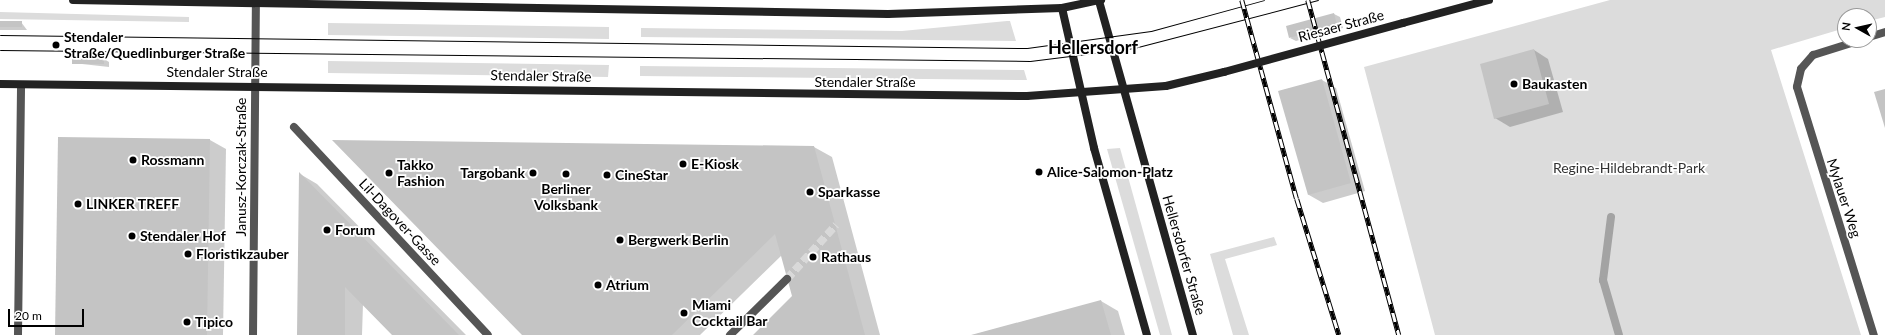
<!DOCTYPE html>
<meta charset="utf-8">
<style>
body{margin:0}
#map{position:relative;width:1885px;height:335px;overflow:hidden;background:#fff;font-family:Lato,sans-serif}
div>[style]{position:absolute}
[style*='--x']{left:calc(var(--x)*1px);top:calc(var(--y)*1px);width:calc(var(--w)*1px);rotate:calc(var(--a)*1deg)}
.green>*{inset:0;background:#dcdcdc}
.shadow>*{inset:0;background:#0003}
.stream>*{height:8px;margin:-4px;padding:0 4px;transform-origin:4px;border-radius:4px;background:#a3a3a3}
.building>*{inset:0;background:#c4c4c4}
.pedestrian-tunnel>*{height:8px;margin-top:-4px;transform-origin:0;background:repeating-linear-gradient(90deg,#d9d9d9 0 8px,transparent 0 12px)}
.pedestrian>*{height:8px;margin:-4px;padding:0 4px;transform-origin:4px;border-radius:4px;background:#555}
.minor>*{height:8px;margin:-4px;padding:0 4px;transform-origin:4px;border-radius:4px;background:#555}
.tertiary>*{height:8px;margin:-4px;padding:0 4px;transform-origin:4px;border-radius:4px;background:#555}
.secondary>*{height:8px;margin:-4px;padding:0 4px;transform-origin:4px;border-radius:4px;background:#222}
.tram>*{height:1px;margin:-0.5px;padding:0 0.5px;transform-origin:0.5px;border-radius:0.5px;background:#000}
.rail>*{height:4.5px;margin-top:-2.25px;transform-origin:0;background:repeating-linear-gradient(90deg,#fff 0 9px,#000 0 18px);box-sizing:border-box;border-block:1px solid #000}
.secondary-bridge>*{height:8px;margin:-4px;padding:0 4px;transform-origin:4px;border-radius:4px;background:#222}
.dots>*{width:11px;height:11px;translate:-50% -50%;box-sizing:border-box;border:2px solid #fff;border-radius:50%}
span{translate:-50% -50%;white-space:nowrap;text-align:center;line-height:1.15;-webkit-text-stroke:3.5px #fff;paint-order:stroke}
.street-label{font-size:14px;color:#000}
.poi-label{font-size:14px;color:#000;font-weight:700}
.left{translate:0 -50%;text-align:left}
.right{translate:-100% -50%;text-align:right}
.park-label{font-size:14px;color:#333}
.district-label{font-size:18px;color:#000;font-weight:700}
.north{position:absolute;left:1837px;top:8px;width:40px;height:40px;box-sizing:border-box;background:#fff;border:1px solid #999;border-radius:50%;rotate:278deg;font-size:11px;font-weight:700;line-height:16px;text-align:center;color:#000}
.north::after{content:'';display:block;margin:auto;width:14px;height:18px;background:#000;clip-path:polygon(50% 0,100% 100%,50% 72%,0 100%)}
.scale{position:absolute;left:8px;top:309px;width:76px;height:18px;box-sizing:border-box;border:2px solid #000;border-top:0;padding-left:5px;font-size:12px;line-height:14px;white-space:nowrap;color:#000;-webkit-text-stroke:3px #fff;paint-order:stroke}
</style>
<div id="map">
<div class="green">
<div style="clip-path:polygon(1610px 0,1885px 0,1885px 17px,1869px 21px,1869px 16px,1845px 16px,1845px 28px,1771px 50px,1861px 335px,1435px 335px,1364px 67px)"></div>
<div style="clip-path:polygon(0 12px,189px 17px,189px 22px,0 19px)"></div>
<div style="clip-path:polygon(1007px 21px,1010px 21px,1016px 41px,641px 37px,641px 28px,902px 31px)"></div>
<div style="clip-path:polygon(328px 23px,609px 27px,609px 39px,328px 35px)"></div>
<div style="clip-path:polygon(328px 61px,609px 65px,608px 77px,328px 73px)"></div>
<div style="clip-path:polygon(640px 66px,1024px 70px,1027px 80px,640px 76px)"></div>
<div style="clip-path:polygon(1120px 148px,1172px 335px,1160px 335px,1107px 149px)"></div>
<div style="clip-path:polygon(1274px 237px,1277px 245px,1225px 259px,1249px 335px,1233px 335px,1210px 254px)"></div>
</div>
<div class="shadow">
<div style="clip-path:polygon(1334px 14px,1340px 17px,1343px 28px,1296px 41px,1290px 38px)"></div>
<div style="clip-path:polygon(0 22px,21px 22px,27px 30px,0 30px)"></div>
<div style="clip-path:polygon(1534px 50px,1548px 59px,1563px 112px,1510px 127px,1495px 118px)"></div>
<div style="clip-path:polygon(104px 59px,109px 62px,109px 67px,73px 63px)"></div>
<div style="clip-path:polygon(1322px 80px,1336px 88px,1365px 191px,1323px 203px,1309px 195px,1280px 91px)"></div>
<div style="clip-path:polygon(210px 140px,226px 149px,223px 335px,56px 335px)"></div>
<div style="clip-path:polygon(814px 147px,832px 157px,880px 335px,754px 335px,793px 297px,782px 255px,700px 335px,523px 335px)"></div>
<div style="clip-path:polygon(300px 174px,317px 184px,466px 335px,393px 335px,363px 304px,362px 335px,298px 335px)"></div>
<div style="clip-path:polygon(1101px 301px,1118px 311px,1125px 335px,973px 335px)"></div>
</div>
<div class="stream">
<div style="--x:1611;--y:217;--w:64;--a:97.2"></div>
<div style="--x:1603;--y:280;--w:57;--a:73.8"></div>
</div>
<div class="building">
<div style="clip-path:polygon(1334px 13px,1337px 25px,1289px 38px,1286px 26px)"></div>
<div style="clip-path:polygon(0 21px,22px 21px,22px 27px,0 27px)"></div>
<div style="clip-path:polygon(1534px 49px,1549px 104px,1494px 119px,1480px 64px)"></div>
<div style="clip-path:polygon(72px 58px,104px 58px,104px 64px,72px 64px)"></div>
<div style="clip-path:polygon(1322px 79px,1351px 183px,1308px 195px,1278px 91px)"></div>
<div style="clip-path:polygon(1885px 89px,1885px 128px,1874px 92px)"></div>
<div style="clip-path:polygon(58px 137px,210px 139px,207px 335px,55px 335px)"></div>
<div style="clip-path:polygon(332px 140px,814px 146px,865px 335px,753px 335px,792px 296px,775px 234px,672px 335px,522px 335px)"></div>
<div style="clip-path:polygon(299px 172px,459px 335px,392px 335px,345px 287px,345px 335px,297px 335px)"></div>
<div style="clip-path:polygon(1101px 300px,1111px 335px,971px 335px)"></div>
</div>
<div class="pedestrian-tunnel">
<div style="--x:787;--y:279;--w:73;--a:-47.8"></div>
</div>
<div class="pedestrian">
<div style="--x:294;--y:127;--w:284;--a:47"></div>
<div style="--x:730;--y:335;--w:80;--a:-44.5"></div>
</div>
<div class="minor">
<div style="--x:1869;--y:37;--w:17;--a:-17"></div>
<div style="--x:1861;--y:40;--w:50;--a:162.6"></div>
<div style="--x:1813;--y:55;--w:18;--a:131"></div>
<div style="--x:1801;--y:69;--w:18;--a:103"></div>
<div style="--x:1797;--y:87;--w:260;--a:72.8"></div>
<div style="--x:18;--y:335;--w:250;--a:-89.3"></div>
</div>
<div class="tertiary">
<div style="--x:253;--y:335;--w:335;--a:-89.5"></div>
</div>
<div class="secondary">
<div style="--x:73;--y:0;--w:815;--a:0.98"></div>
<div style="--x:888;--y:14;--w:174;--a:-2"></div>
<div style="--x:1062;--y:8;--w:40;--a:-12"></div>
<div style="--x:1099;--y:1;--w:347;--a:74.3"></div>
<div style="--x:1062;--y:8;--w:144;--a:77.1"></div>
<div style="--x:1094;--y:148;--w:194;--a:74.2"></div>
<div style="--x:1403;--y:23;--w:89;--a:-15"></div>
<div style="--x:0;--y:84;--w:1027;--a:0.67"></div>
<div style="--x:1027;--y:96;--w:139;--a:-4.1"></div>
<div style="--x:1166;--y:86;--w:60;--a:-13.6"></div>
</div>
<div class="tram">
<div style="--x:0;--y:35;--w:1027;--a:0.73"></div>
<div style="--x:1027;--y:48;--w:125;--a:-7.8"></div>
<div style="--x:1151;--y:31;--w:117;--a:-15.3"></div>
<div style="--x:0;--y:50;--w:1030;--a:0.61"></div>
<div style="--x:1030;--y:61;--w:105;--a:-7.1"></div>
<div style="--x:1134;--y:48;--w:190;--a:-14.6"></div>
</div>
<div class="rail">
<div style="--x:1242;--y:0;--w:206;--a:74.6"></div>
<div style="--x:1297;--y:199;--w:142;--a:72.8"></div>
<div style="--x:1308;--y:0;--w:347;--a:74.8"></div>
</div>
<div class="secondary-bridge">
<div style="--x:1224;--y:72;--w:186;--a:-15.3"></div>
</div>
<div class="dots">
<div style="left:56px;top:45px;background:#000"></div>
<div style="left:1514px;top:84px;background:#000"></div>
<div style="left:133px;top:160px;background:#000"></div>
<div style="left:683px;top:164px;background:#000"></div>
<div style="left:1039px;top:172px;background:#000"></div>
<div style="left:389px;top:173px;background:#000"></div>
<div style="left:533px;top:173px;background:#000"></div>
<div style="left:566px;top:174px;background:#000"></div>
<div style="left:607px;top:175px;background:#000"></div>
<div style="left:810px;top:192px;background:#000"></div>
<div style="left:78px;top:204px;background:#000"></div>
<div style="left:327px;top:230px;background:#000"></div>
<div style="left:132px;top:236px;background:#000"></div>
<div style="left:620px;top:240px;background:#000"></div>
<div style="left:188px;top:254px;background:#000"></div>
<div style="left:813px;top:257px;background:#000"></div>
<div style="left:598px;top:285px;background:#000"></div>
<div style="left:684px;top:313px;background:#000"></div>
<div style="left:187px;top:322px;background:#000"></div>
</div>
<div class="street-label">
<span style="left:1341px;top:26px;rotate:-15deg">Riesaer Straße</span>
<span style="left:217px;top:72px">Stendaler Straße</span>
<span style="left:541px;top:76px;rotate:1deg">Stendaler Straße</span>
<span style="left:865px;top:82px">Stendaler Straße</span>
<span style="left:241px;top:167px;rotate:-90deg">Janusz-Korczak-Straße</span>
<span style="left:1844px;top:198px;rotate:72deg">Mylauer Weg</span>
<span style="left:400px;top:222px;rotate:47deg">Lil-Dagover-Gasse</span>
<span style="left:1184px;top:255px;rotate:74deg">Hellersdorfer Straße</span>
</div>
<div class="poi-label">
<span class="left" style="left:64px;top:45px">Stendaler<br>Straße/Quedlinburger Straße</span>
<span class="left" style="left:1522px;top:84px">Baukasten</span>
<span class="left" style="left:141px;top:160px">Rossmann</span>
<span class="left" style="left:691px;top:164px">E-Kiosk</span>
<span class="left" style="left:397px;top:173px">Takko<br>Fashion</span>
<span class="left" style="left:1047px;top:172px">Alice-Salomon-Platz</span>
<span class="right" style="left:525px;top:173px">Targobank</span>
<span class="left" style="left:615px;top:175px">CineStar</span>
<span style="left:566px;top:197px">Berliner<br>Volksbank</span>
<span class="left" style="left:818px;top:192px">Sparkasse</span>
<span class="left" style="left:86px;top:204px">LINKER TREFF</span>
<span class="left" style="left:335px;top:230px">Forum</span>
<span class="left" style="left:140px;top:236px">Stendaler Hof</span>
<span class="left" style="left:628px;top:240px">Bergwerk Berlin</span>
<span class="left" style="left:196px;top:254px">Floristikzauber</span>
<span class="left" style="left:821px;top:257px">Rathaus</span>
<span class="left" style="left:606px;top:285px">Atrium</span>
<span class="left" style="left:692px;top:313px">Miami<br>Cocktail Bar</span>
<span class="left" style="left:195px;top:322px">Tipico</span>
</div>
<div class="park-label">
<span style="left:1629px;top:168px">Regine-Hildebrandt-Park</span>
</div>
<div class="district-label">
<span style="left:1093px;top:47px">Hellersdorf</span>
</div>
<div class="north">N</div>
<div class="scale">20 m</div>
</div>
